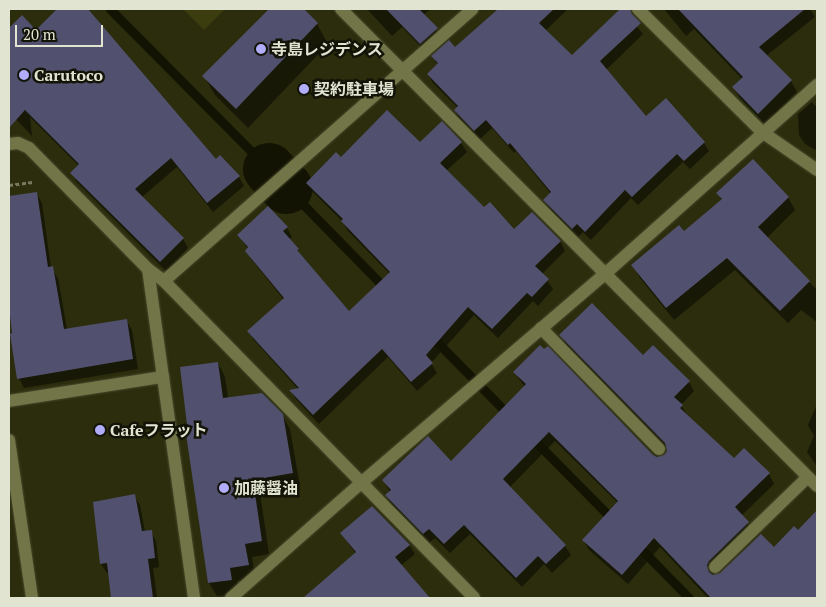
<!DOCTYPE html>
<meta charset="utf-8">
<style>
body{margin:0}
#map{position:relative;width:826px;height:607px;overflow:hidden;background:#2b2d0d;font-family:"PT Serif","Noto Sans JP",serif}
div>[style]{position:absolute}
[style*='--x']{left:calc(var(--x)*1px);top:calc(var(--y)*1px);width:calc(var(--w)*1px);rotate:calc(var(--a)*1deg)}
.green>*{inset:0;background:#3b3d0f}
.shadow>*{inset:0;background:#0007}
.stream>*{height:9px;margin:-4.5px;padding:0 4.5px;transform-origin:4.5px;border-radius:4.5px;background:#121302}
.river>*{height:52px;margin:-26px;padding:0 26px;transform-origin:26px;border-radius:26px;background:#121302}
.building>*{inset:0;background:#51506e}
.path>*{height:3px;margin-top:-1.5px;transform-origin:0;background:repeating-linear-gradient(90deg,#787a60 0 4px,transparent 0 6.5px)}
.roads{filter:drop-shadow(0 0 1px #484a2d) drop-shadow(0 0 1px #484a2d)}
.minor>*{height:12px;margin:-6px;padding:0 6px;transform-origin:6px;border-radius:6px;background:#727547}
.dots>*{width:14px;height:14px;translate:-50% -50%;box-sizing:border-box;border:2px solid #131407;border-radius:50%}
span{translate:-50% -50%;white-space:nowrap;text-align:center;line-height:1.15;-webkit-text-stroke:5px #131407;paint-order:stroke}
.poi-label{font-size:16px;color:#e2e4d2;font-weight:700}
.left{translate:0 -50%;text-align:left}
.frame{position:absolute;inset:0;border:10px solid #e2e4d2;pointer-events:none}
.scale{position:absolute;left:15px;top:25px;width:88px;height:22px;box-sizing:border-box;border:2px solid #e2e4d2;border-top:0;padding-left:6px;font-size:15px;line-height:18px;white-space:nowrap;color:#e2e4d2;-webkit-text-stroke:4px #131407;paint-order:stroke}
</style>
<div id="map">
<div class="green">
<div style="clip-path:polygon(183px 9px,225px 9px,204px 30px)"></div>
</div>
<div class="shadow">
<div style="clip-path:polygon(59px 9px,86px 9px,215px 161px,220px 157px,239px 177px,244px 186px,213px 212px,177px 167px,142px 197px,183px 239px,188px 248px,166px 271px,77px 182px,72px 173px,79px 166px,30px 117px,32px 136px,9px 112px,9px 30px,22px 17px,36px 32px)"></div>
<div style="clip-path:polygon(271px 9px,302px 9px,317px 24px,328px 44px,248px 128px,215px 95px,204px 76px)"></div>
<div style="clip-path:polygon(367px 9px,431px 9px,423px 15px,441px 37px,425px 51px,402px 27px,392px 36px)"></div>
<div style="clip-path:polygon(500px 9px,568px 9px,545px 31px,572px 57px,623px 9px,643px 34px,606px 70px,646px 118px,704px 143px,709px 151px,690px 169px,683px 162px,638px 205px,631px 198px,591px 240px,583px 232px,578px 237px,550px 209px,545px 200px,551px 194px,516px 151px,514px 153px,492px 128px,480px 139px,460px 119px,455px 111px,458px 108px,433px 83px,428px 74px,438px 65px,432px 56px,455px 49px)"></div>
<div style="clip-path:polygon(664px 9px,810px 9px,815px 17px,766px 56px,791px 81px,797px 92px,765px 124px,740px 98px,734px 87px,742px 79px,694px 29px,686px 36px)"></div>
<div style="clip-path:polygon(812px 102px,815px 106px,817px 104px,817px 151px,805px 144px,799px 135px,798px 114px)"></div>
<div style="clip-path:polygon(461px 143px,467px 152px,446px 171px,484px 209px,514px 231px,560px 241px,565px 251px,542px 274px,553px 289px,538px 306px,533px 301px,498px 338px,474px 315px,431px 363px,437px 373px,417px 391px,388px 357px,319px 424px,296px 399px,291px 391px,299px 390px,254px 340px,249px 331px,284px 300px,252px 260px,247px 251px,248px 249px,238px 235px,287px 228px,292px 237px,289px 240px,303px 259px,349px 313px,390px 274px,348px 231px,342px 221px,313px 192px,308px 183px,341px 159px,420px 144px)"></div>
<div style="clip-path:polygon(36px 193px,42px 203px,51px 268px,58px 278px,67px 329px,126px 320px,132px 330px,138px 369px,24px 388px,19px 378px,9px 297px,9px 197px)"></div>
<div style="clip-path:polygon(718px 193px,788px 197px,795px 210px,767px 238px,817px 290px,817px 322px,801px 310px,788px 323px,735px 270px,674px 320px,640px 278px,633px 265px,684px 233px,722px 201px)"></div>
<div style="clip-path:polygon(561px 335px,643px 357px,689px 382px,694px 391px,681px 405px,687px 415px,734px 460px,769px 474px,774px 484px,741px 516px,754px 533px,714px 571px,711px 577px,774px 549px,798px 532px,816px 512px,817px 598px,708px 598px,660px 547px,628px 584px,589px 550px,584px 541px,618px 503px,555px 441px,509px 488px,565px 546px,571px 555px,552px 573px,544px 564px,522px 587px,470px 534px,450px 553px,435px 538px,429px 543px,392px 505px,386px 495px,390px 492px,384px 481px,451px 463px,525px 387px,514px 372px,653px 456px,661px 458px,666px 455px,668px 449px,566px 345px)"></div>
<div style="clip-path:polygon(218px 363px,225px 377px,228px 398px,282px 415px,290px 429px,300px 486px,260px 493px,269px 554px,252px 557px,255px 578px,237px 581px,239px 593px,217px 596px,209px 583px)"></div>
<div style="clip-path:polygon(817px 404px,817px 466px,807px 452px,814px 436px,808px 425px)"></div>
<div style="clip-path:polygon(134px 496px,140px 505px,145px 532px,151px 532px,156px 541px,159px 567px,153px 568px,157px 598px,112px 598px,109px 573px,107px 573px,101px 564px)"></div>
<div style="clip-path:polygon(341px 533px,409px 545px,415px 554px,400px 566px,428px 598px,304px 598px,356px 554px)"></div>
</div>
<div class="stream">
<div style="--x:110;--y:9;--w:226;--a:45.2"></div>
<div style="--x:287;--y:188;--w:141;--a:45.6"></div>
<div style="--x:430;--y:335;--w:114;--a:45.4"></div>
<div style="--x:530;--y:436;--w:120;--a:45.3"></div>
<div style="--x:635;--y:543;--w:77;--a:45.5"></div>
</div>
<div class="river">
<div style="--x:269;--y:169;--w:26;--a:47"></div>
</div>
<div class="building">
<div style="clip-path:polygon(57px 9px,88px 9px,216px 159px,220px 155px,240px 176px,207px 203px,171px 158px,135px 189px,184px 238px,160px 262px,70px 173px,79px 164px,25px 110px,9px 128px,9px 28px,22px 15px,36px 30px)"></div>
<div style="clip-path:polygon(269px 9px,304px 9px,318px 23px,236px 109px,202px 76px)"></div>
<div style="clip-path:polygon(386px 9px,419px 9px,438px 28px,420px 44px)"></div>
<div style="clip-path:polygon(498px 9px,554px 9px,539px 23px,572px 55px,620px 9px,630px 9px,632px 14px,641px 23px,600px 61px,646px 116px,666px 98px,705px 142px,684px 161px,677px 154px,632px 197px,625px 190px,585px 232px,577px 224px,572px 229px,543px 200px,551px 192px,510px 143px,508px 145px,486px 120px,474px 131px,454px 110px,458px 106px,427px 74px,438px 63px,431px 56px,449px 40px,455px 47px)"></div>
<div style="clip-path:polygon(678px 9px,805px 9px,759px 47px,792px 80px,758px 114px,732px 87px,743px 77px)"></div>
<div style="clip-path:polygon(387px 110px,420px 142px,442px 121px,462px 142px,440px 163px,484px 207px,490px 202px,514px 229px,532px 212px,561px 241px,535px 266px,549px 279px,532px 297px,527px 293px,492px 329px,468px 307px,426px 355px,433px 363px,411px 382px,382px 349px,313px 415px,289px 390px,299px 388px,247px 331px,284px 298px,245px 251px,248px 247px,237px 235px,268px 206px,288px 227px,283px 231px,299px 249px,297px 250px,349px 311px,390px 272px,341px 221px,343px 219px,306px 183px,336px 152px,341px 157px)"></div>
<div style="clip-path:polygon(753px 159px,789px 197px,758px 227px,810px 281px,780px 311px,727px 258px,666px 308px,631px 265px,679px 225px,684px 231px,722px 199px,716px 193px)"></div>
<div style="clip-path:polygon(37px 192px,48px 267px,53px 266px,64px 329px,127px 319px,133px 359px,17px 379px,10px 334px,12px 333px,9px 306px,9px 196px)"></div>
<div style="clip-path:polygon(592px 303px,643px 355px,653px 345px,690px 381px,674px 397px,683px 405px,680px 408px,734px 458px,744px 448px,770px 473px,735px 507px,749px 522px,709px 561px,707px 565px,709px 572px,713px 575px,720px 573px,761px 534px,774px 547px,794px 526px,798px 530px,817px 510px,817px 598px,711px 598px,654px 538px,622px 575px,582px 540px,618px 501px,549px 432px,503px 479px,566px 545px,546px 564px,538px 556px,516px 578px,464px 525px,444px 544px,429px 529px,423px 534px,385px 495px,391px 490px,382px 480px,428px 436px,451px 461px,526px 384px,513px 372px,540px 345px,544px 349px,548px 346px,653px 455px,657px 457px,664px 455px,667px 451px,665px 443px,559px 335px)"></div>
<div style="clip-path:polygon(218px 362px,223px 398px,262px 393px,283px 414px,293px 473px,253px 480px,262px 541px,245px 544px,249px 565px,230px 568px,232px 580px,208px 583px,186px 434px,188px 433px,180px 367px)"></div>
<div style="clip-path:polygon(135px 494px,142px 531px,152px 530px,155px 558px,148px 559px,153px 598px,111px 598px,107px 563px,100px 564px,93px 502px)"></div>
<div style="clip-path:polygon(372px 506px,410px 545px,395px 557px,430px 598px,303px 598px,356px 552px,340px 533px)"></div>
</div>
<div class="path">
<div style="--x:9;--y:185;--w:24;--a:-7"></div>
</div>
<div class="roads">
<div class="minor">
<div style="--x:341;--y:9;--w:674;--a:45.06"></div>
<div style="--x:638;--y:9;--w:175;--a:44.8"></div>
<div style="--x:762;--y:132;--w:67;--a:34.6"></div>
<div style="--x:9;--y:144;--w:9;--a:-6"></div>
<div style="--x:18;--y:143;--w:12;--a:24"></div>
<div style="--x:29;--y:148;--w:170;--a:45.5"></div>
<div style="--x:148;--y:269;--w:20;--a:37"></div>
<div style="--x:164;--y:281;--w:443;--a:45.6"></div>
<div style="--x:148;--y:269;--w:109;--a:82.1"></div>
<div style="--x:164;--y:281;--w:411;--a:-41.4"></div>
<div style="--x:541;--y:328;--w:169;--a:45.7"></div>
<div style="--x:9;--y:401;--w:156;--a:-8.9"></div>
<div style="--x:163;--y:377;--w:223;--a:82"></div>
<div style="--x:9;--y:440;--w:160;--a:81.7"></div>
<div style="--x:715;--y:567;--w:129;--a:-44.1"></div>
<div style="--x:231;--y:598;--w:174;--a:-41.5"></div>
<div style="--x:361;--y:483;--w:323;--a:-40.6"></div>
<div style="--x:606;--y:273;--w:283;--a:-41.7"></div>
</div>
</div>
<div class="dots">
<div style="left:261px;top:49px;background:#b1adfa"></div>
<div style="left:24px;top:75px;background:#b1adfa"></div>
<div style="left:304px;top:89px;background:#b1adfa"></div>
<div style="left:100px;top:430px;background:#b1adfa"></div>
<div style="left:224px;top:488px;background:#b1adfa"></div>
</div>
<div class="poi-label">
<span class="left" style="left:271px;top:49px">寺島レジデンス</span>
<span class="left" style="left:34px;top:75px">Carutoco</span>
<span class="left" style="left:314px;top:89px">契約駐車場</span>
<span class="left" style="left:110px;top:430px">Cafeフラット</span>
<span class="left" style="left:234px;top:488px">加藤醤油</span>
</div>
<div class="frame"></div>
<div class="scale">20 m</div>
</div>
